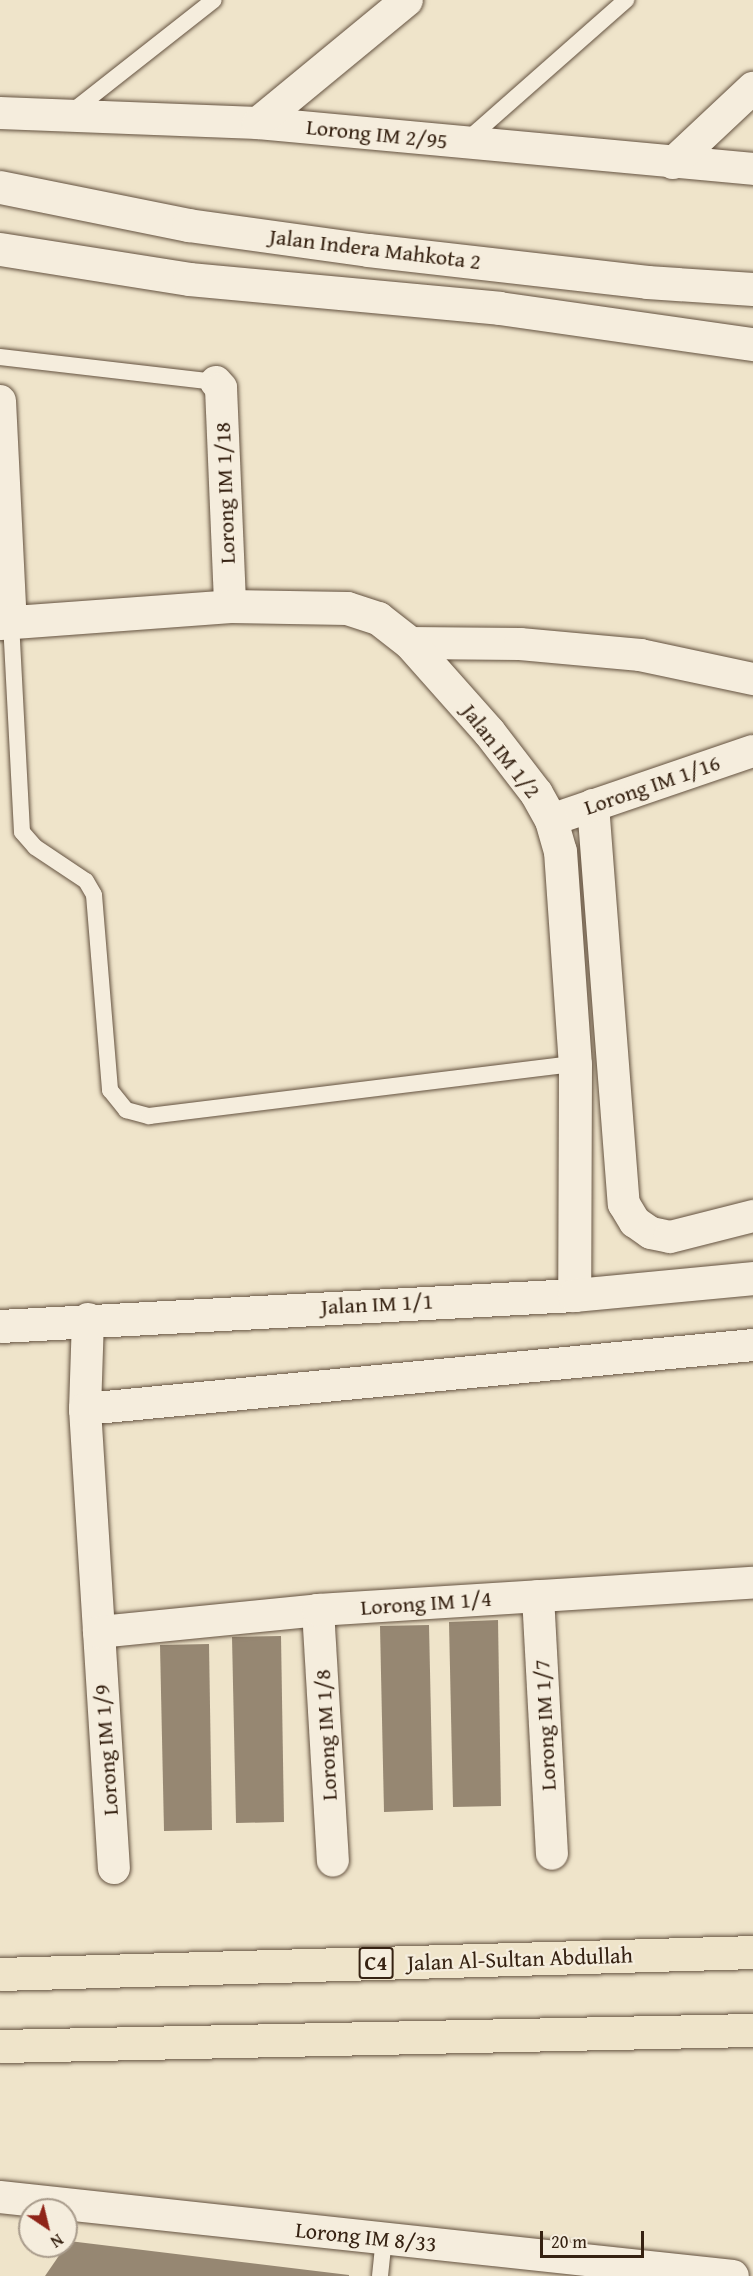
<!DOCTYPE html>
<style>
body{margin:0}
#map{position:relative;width:753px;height:2276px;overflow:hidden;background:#efe4ca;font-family:"Gentium Book Plus",serif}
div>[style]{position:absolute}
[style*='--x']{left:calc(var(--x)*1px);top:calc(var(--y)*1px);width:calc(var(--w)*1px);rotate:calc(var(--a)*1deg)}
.building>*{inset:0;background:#968772}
.roads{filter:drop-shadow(0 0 2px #645240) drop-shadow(0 0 2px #645240)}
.lane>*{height:16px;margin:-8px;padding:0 8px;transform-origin:8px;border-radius:8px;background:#f5eddd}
.street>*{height:32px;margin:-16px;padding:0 16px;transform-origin:16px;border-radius:16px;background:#f5eddd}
.secondary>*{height:33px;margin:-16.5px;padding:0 16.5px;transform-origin:16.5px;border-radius:16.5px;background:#f5eddd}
.primary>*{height:33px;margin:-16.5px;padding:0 16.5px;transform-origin:16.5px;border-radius:16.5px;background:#efe4ca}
span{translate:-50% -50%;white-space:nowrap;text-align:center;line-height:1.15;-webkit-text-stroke:4.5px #f5eddd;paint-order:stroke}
.shield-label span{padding:2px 4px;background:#f5eddd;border:2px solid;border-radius:4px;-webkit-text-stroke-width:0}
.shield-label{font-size:21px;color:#362212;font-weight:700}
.street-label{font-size:22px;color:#362212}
.north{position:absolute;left:18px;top:2198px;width:60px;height:60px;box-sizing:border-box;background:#f5eddd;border:2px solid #a99c8c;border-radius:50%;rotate:145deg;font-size:16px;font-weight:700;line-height:24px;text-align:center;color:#362212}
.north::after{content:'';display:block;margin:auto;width:21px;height:27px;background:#8f2418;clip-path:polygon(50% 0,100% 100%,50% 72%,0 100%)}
.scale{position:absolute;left:540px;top:2231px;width:104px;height:27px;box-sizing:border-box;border:3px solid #362212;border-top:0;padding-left:8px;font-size:18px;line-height:21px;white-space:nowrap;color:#362212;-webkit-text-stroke:4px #f5eddd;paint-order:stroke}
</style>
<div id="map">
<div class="building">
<div style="clip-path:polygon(498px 1620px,501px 1806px,453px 1807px,449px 1622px)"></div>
<div style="clip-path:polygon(429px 1625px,433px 1810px,384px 1812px,380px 1626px)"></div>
<div style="clip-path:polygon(281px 1636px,284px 1822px,236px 1823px,232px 1637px)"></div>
<div style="clip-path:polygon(209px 1644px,212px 1830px,164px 1831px,160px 1645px)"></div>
<div style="clip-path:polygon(69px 2241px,349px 2275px,349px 2276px,45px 2276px)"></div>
</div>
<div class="roads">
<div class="lane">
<div style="--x:69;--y:114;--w:184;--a:-38.2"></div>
<div style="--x:465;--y:142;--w:215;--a:-41.4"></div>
<div style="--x:0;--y:357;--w:217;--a:6.6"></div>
<div style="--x:11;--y:622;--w:210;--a:87"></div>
<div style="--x:22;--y:832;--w:20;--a:49"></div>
<div style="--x:35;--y:847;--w:61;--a:33.7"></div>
<div style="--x:86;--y:881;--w:16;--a:60"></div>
<div style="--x:94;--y:895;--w:196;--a:85.3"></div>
<div style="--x:110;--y:1090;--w:26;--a:51"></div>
<div style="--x:126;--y:1110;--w:24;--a:15"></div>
<div style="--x:149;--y:1116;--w:429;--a:-7"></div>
<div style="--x:380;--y:2276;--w:37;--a:-84"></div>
</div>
<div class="street">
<div style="--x:0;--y:113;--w:258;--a:2.2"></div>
<div style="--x:258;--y:123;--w:497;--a:5.3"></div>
<div style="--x:258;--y:123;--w:193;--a:-39.5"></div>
<div style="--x:673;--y:163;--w:110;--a:-43.2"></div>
<div style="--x:216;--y:382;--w:8;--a:50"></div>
<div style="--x:221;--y:388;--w:218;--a:87.6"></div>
<div style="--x:0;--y:401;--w:221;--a:87.2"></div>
<div style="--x:410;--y:643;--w:110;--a:0.5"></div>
<div style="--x:520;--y:644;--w:121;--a:5.2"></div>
<div style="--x:640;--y:655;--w:116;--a:12"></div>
<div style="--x:593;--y:805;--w:400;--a:85.6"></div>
<div style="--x:624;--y:1204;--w:21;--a:59"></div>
<div style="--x:635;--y:1222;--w:19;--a:35"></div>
<div style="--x:651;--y:1233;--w:19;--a:12"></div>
<div style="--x:670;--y:1237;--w:86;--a:-14.2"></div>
<div style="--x:551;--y:820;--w:213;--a:-18.9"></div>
<div style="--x:88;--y:1319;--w:90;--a:91.9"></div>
<div style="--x:85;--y:1409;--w:460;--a:86.4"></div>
<div style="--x:85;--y:1409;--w:671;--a:-5.47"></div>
<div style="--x:538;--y:1596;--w:258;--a:86.9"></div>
<div style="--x:318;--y:1610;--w:251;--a:86.6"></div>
<div style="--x:99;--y:1632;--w:220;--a:-5.7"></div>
<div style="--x:318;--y:1610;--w:436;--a:-3.6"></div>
<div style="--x:0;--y:2197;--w:737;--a:6.15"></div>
</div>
<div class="secondary">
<div style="--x:0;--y:187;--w:192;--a:11.4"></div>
<div style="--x:188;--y:225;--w:182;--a:7.9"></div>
<div style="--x:368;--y:250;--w:281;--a:6.5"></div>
<div style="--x:647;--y:282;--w:106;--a:3.8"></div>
<div style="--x:0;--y:249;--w:191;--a:9"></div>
<div style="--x:189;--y:279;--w:311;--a:5.3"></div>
<div style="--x:499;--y:308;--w:257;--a:8.1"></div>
<div style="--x:0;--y:623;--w:231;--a:-4.2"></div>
<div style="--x:230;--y:606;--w:117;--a:1"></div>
<div style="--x:347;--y:608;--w:33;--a:18"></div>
<div style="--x:378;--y:618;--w:41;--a:38"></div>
<div style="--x:410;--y:643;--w:119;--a:48.4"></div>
<div style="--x:489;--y:732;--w:77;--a:52.4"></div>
<div style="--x:536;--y:793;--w:31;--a:61"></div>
<div style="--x:551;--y:820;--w:32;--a:74"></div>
<div style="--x:560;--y:851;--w:214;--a:86"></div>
<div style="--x:575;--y:1064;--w:231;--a:90.2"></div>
<div style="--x:0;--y:1326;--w:575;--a:-3.09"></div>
<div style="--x:574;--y:1295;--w:180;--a:-5.4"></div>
</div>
<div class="primary">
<div style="--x:0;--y:1974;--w:753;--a:-1.67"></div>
<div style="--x:0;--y:2046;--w:753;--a:-1.22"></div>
</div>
</div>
<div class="shield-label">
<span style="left:376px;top:1963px">C4</span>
</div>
<div class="street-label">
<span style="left:377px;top:134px;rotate:6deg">Lorong IM 2/95</span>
<span style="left:375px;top:249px;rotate:7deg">Jalan Indera Mahkota 2</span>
<span style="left:225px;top:493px;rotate:-92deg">Lorong IM 1/18</span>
<span style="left:501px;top:751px;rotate:52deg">Jalan IM 1/2</span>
<span style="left:652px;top:785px;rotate:-19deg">Lorong IM 1/16</span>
<span style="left:377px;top:1304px;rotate:-3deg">Jalan IM 1/1</span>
<span style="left:426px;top:1603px;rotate:-4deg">Lorong IM 1/4</span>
<span style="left:545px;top:1725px;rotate:-93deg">Lorong IM 1/7</span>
<span style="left:326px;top:1735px;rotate:-93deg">Lorong IM 1/8</span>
<span style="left:106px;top:1750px;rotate:-94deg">Lorong IM 1/9</span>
<span style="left:520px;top:1959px;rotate:-2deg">Jalan Al-Sultan Abdullah</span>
<span style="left:366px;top:2237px;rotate:6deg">Lorong IM 8/33</span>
</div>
<div class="north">N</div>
<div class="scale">20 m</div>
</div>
